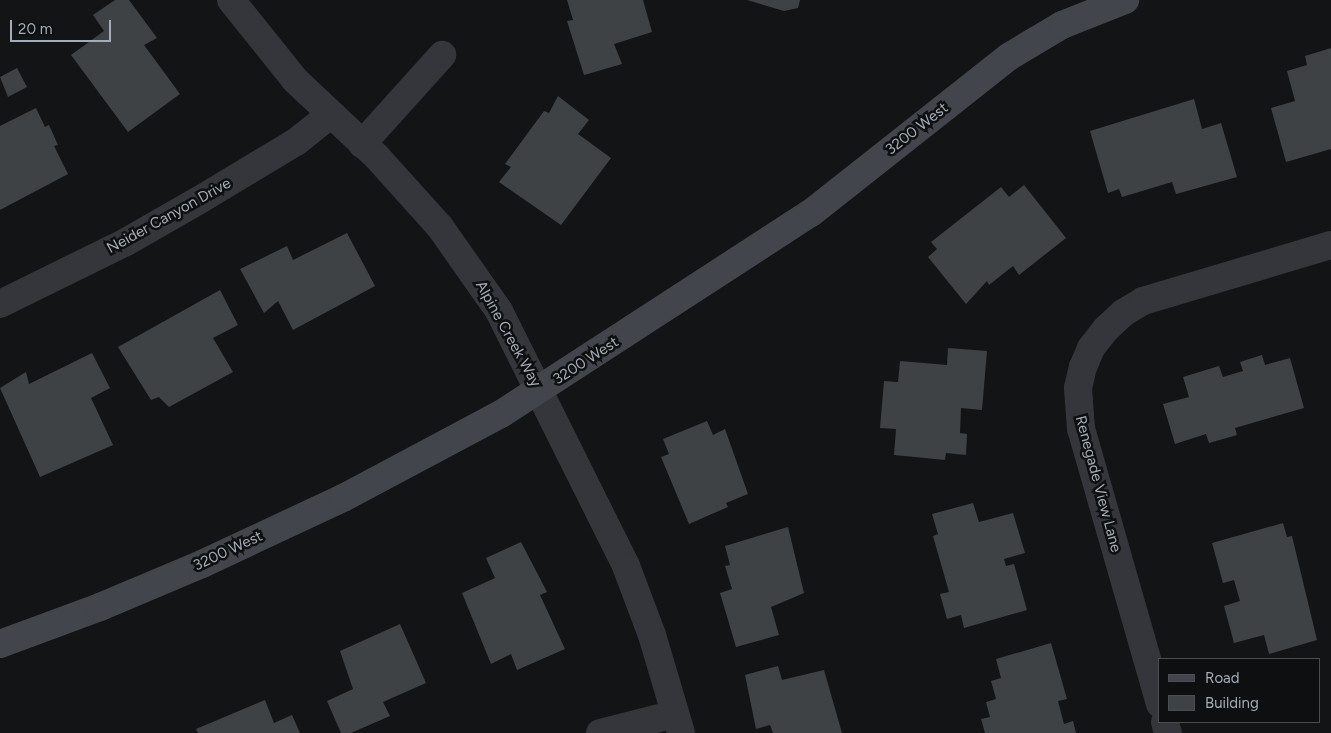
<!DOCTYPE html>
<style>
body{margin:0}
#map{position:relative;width:1331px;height:733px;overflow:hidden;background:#131415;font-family:Figtree,sans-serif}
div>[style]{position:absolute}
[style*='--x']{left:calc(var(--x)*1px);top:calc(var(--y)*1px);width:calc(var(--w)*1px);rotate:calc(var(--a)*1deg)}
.building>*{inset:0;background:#3f4245}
.street>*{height:28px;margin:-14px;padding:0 14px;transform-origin:14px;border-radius:14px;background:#34363b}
.secondary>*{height:28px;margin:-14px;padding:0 14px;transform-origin:14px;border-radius:14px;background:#42454b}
span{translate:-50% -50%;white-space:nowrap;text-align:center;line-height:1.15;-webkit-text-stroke:5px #0e0f10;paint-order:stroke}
.street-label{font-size:15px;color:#a4acb7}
.legend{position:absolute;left:1158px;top:658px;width:162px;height:65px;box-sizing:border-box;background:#0e0f10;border:1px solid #4a4e53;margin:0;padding:6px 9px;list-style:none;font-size:15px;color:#a4acb7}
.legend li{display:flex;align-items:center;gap:10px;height:25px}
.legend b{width:25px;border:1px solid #4a4e53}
.scale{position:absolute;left:10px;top:20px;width:101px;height:22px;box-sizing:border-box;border:2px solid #a4acb7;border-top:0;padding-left:6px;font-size:15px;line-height:18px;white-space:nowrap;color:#a4acb7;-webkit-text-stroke:4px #0e0f10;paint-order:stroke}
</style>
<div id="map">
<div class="building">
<div style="clip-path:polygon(115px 0,129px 0,157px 38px,144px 45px,180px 94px,128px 132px,71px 55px,104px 31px,93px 15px)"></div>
<div style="clip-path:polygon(567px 0,643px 0,652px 32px,614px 44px,622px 64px,584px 75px,567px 21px,573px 20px)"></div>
<div style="clip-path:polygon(747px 0,800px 0,798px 8px,784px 11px)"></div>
<div style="clip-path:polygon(1331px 48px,1331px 149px,1286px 162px,1271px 108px,1295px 101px,1287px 71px,1307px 65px,1305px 56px)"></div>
<div style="clip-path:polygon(17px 68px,27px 87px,8px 97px,0 77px)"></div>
<div style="clip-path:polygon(558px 96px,589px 120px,578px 134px,611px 158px,561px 225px,499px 182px,511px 167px,505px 164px,544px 111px,549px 113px)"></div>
<div style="clip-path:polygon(1194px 99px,1202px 129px,1221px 123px,1237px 177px,1176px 194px,1172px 182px,1122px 197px,1119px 189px,1108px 193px,1090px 131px)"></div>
<div style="clip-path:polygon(36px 108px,45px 127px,49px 125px,58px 145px,54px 146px,68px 174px,0 210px,0 126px)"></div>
<div style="clip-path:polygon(1024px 185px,1066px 238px,1019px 275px,1013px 266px,989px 285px,987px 281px,966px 304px,928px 257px,937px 249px,931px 242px,1001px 187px,1009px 197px)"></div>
<div style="clip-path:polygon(347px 233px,375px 286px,293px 330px,278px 301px,264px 313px,240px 269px,287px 246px,293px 260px)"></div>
<div style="clip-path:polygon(220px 290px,238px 325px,213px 338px,233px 372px,169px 407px,159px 397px,151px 400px,118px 347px)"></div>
<div style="clip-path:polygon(948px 348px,987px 351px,982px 410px,961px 408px,960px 433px,967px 434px,966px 455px,946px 453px,945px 460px,894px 455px,896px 429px,880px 428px,884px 381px,898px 382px,900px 361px,947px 365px)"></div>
<div style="clip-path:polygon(92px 353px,110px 388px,91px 398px,113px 445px,40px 477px,0 388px,26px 372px,29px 384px)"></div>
<div style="clip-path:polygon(1262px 355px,1265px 365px,1290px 358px,1304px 408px,1235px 428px,1237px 435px,1209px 443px,1206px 434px,1175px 444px,1163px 404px,1189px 397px,1183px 377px,1219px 366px,1223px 377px,1243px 371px,1240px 362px)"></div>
<div style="clip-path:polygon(707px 421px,713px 435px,725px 429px,748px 494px,726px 503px,728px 507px,689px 524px,661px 457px,669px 454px,663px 439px)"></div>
<div style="clip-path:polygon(973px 503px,979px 522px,1013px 513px,1025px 553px,1004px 559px,1006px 566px,1014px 564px,1027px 610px,964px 628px,961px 615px,947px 619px,940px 594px,949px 592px,933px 536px,938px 534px,932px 514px)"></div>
<div style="clip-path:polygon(1283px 523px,1287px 537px,1292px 536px,1317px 640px,1269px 654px,1264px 635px,1234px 643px,1224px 606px,1240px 601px,1234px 580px,1223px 583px,1212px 543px)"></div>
<div style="clip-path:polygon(788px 527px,804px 593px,771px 607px,779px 635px,736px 647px,720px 593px,732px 589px,725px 566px,730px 565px,725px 546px)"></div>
<div style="clip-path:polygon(521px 542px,547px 592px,540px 595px,565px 649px,517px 670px,511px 654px,491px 664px,462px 593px,495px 578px,486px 558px)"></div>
<div style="clip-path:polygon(400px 624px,426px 683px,383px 702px,390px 716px,351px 733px,341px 733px,327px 701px,353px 689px,340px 651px)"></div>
<div style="clip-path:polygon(1051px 643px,1067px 699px,1058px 701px,1064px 724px,1073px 721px,1076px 733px,985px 733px,981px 719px,990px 717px,986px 702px,996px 699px,991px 681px,1001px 678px,996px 659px)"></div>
<div style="clip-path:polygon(778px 666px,782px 680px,824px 670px,842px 733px,773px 733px,770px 725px,756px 729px,745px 675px)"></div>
<div style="clip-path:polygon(265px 700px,274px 723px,292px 715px,300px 733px,198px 733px,196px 729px)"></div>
</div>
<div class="street">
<div style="--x:231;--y:0;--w:102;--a:51.3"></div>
<div style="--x:295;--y:80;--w:112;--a:43.2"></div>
<div style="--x:377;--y:157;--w:94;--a:48"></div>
<div style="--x:440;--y:227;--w:103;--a:54.9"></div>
<div style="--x:499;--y:311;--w:285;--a:63.5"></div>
<div style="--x:626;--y:566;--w:74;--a:69.4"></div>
<div style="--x:652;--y:635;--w:102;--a:73.5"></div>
<div style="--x:362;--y:144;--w:120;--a:-48"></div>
<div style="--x:0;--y:304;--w:140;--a:-26.2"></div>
<div style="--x:126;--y:242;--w:86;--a:-29.8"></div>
<div style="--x:201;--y:199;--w:111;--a:-31"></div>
<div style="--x:296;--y:142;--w:43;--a:-38.5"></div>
<div style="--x:1160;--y:704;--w:286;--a:-106"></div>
<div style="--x:1081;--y:429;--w:41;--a:-94.2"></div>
<div style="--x:1078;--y:388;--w:22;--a:-77"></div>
<div style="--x:1083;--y:367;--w:21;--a:-67"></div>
<div style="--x:1091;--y:348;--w:24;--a:-52"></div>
<div style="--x:1106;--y:329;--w:23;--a:-43"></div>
<div style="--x:1123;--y:313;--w:23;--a:-31"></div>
<div style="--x:1143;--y:301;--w:196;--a:-16.6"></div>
<div style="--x:1165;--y:722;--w:11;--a:75"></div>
<div style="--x:600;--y:733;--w:77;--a:-14.2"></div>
</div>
<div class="secondary">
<div style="--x:0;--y:644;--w:107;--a:-20.3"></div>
<div style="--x:100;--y:607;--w:111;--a:-22.9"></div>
<div style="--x:202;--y:564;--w:156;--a:-25.1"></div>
<div style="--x:343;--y:498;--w:179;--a:-28"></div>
<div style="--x:501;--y:414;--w:369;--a:-33"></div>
<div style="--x:811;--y:213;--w:253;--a:-38.3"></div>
<div style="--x:1010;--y:56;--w:61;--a:-30.8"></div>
<div style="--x:1062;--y:25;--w:68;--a:-21.6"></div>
</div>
<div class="street-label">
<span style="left:917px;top:129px;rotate:-38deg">3200 West</span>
<span style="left:169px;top:216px;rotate:-29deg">Neider Canyon Drive</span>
<span style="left:508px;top:334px;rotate:61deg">Alpine Creek Way</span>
<span style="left:586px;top:361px;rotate:-33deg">3200 West</span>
<span style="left:1098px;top:484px;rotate:75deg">Renegade View Lane</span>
<span style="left:228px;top:551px;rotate:-25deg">3200 West</span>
</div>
<ul class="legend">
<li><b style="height:6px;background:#42454b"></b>Road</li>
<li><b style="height:14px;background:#3f4245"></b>Building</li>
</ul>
<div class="scale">20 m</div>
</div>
